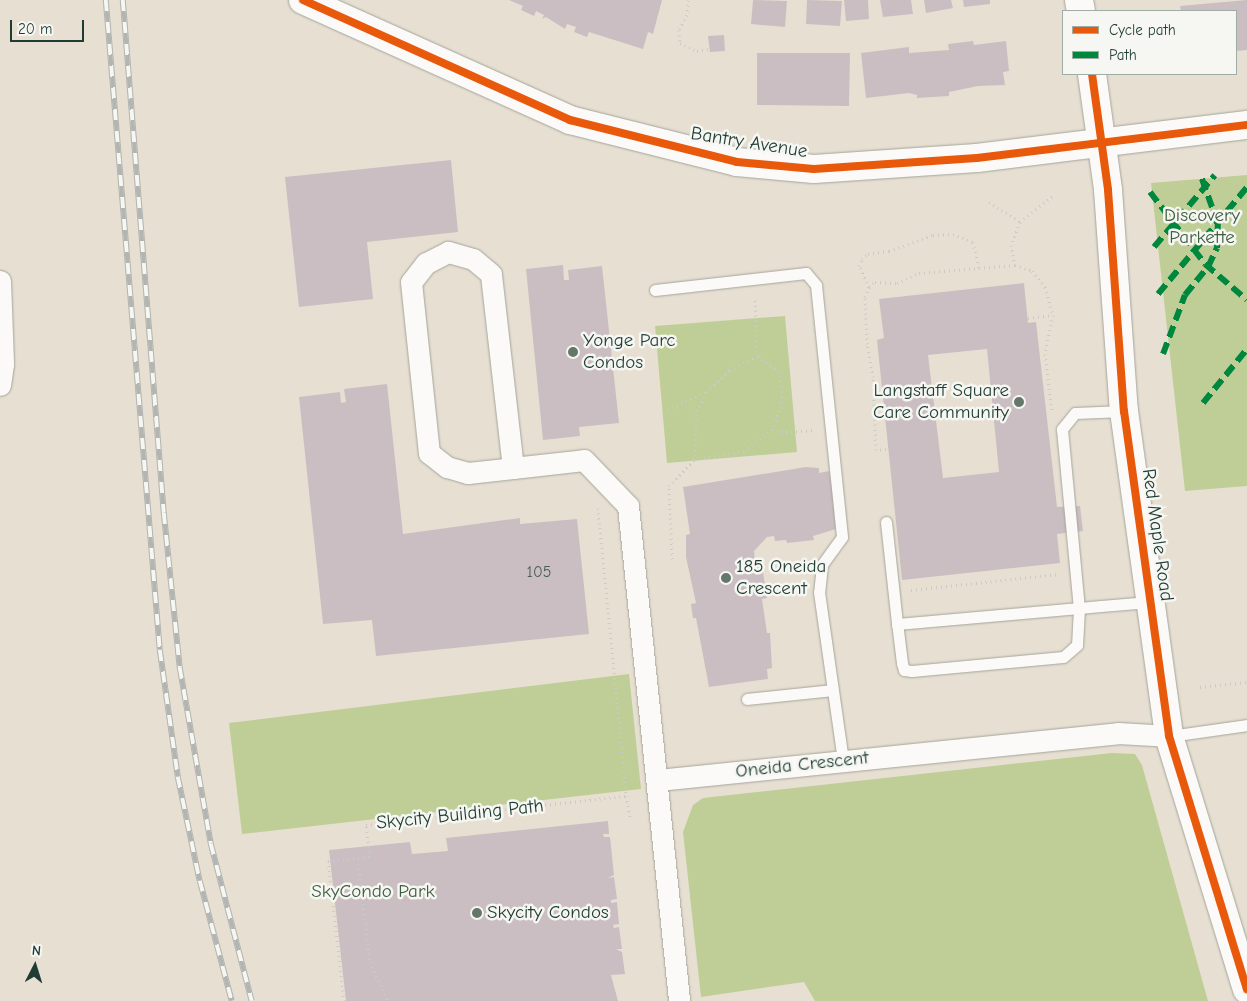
<!DOCTYPE html>
<style>
body{margin:0}
#map{position:relative;width:1247px;height:1001px;overflow:hidden;background:#e7e0d2;font-family:"Comic Neue",sans-serif}
div>[style]{position:absolute}
[style*='--x']{left:calc(var(--x)*1px);top:calc(var(--y)*1px);width:calc(var(--w)*1px);rotate:calc(var(--a)*1deg)}
.green>*{inset:0;background:#bfce97}
.building>*{inset:0;background:#cabec2}
.path>*{height:3px;margin-top:-1.5px;transform-origin:0;background:repeating-linear-gradient(90deg,#cacbc7 0 1px,transparent 0 5px)}
.roads{filter:drop-shadow(0 0 1px #a4a49a) drop-shadow(0 0 1px #a4a49a)}
.lane>*{height:11px;margin:-5.5px;padding:0 5.5px;transform-origin:5.5px;border-radius:5.5px;background:#fbfaf8}
.street>*{height:21px;margin:-10.5px;padding:0 10.5px;transform-origin:10.5px;border-radius:10.5px;background:#fbfaf8}
.secondary>*{height:28px;margin:-14px;padding:0 14px;transform-origin:14px;border-radius:14px;background:#fbfaf8}
.rail>*{height:5.5px;margin-top:-2.75px;transform-origin:0;background:repeating-linear-gradient(90deg,#f6f6f2 0 11px,#b2b5b2 0 22px);box-sizing:border-box;border-block:1px solid #b2b5b2}
.quiet>*{height:6px;margin-top:-3px;transform-origin:0;background:repeating-linear-gradient(90deg,#00873e 0 12px,transparent 0 18px)}
.cycleway>*{height:8px;margin:-4px;padding:0 4px;transform-origin:4px;border-radius:4px;background:#e8590c}
.dots>*{width:14px;height:14px;translate:-50% -50%;box-sizing:border-box;border:2px solid #f6f6f2;border-radius:50%}
span{translate:-50% -50%;white-space:nowrap;text-align:center;line-height:1.15;-webkit-text-stroke:5px #f6f6f2;paint-order:stroke}
.number-label{font-size:16px;color:#4a5d58}
.number-label span{-webkit-text-stroke-width:0}
.street-label{font-size:19px;color:#1f3d34}
.park-label{font-size:19px;color:#3f5e41}
.poi-label{font-size:19px;color:#1f3d34}
.left{translate:0 -50%;text-align:left}
.right{translate:-100% -50%;text-align:right}
.legend{position:absolute;left:1062px;top:10px;width:175px;height:65px;box-sizing:border-box;background:#f6f6f2;border:1px solid #a0aca6;margin:0;padding:6px 9px;list-style:none;font-size:15px;color:#1f3d34}
.legend li{display:flex;align-items:center;gap:10px;height:25px}
.legend b{width:25px;border:1px solid #a0aca6}
.north{position:absolute;left:10px;top:941px;width:50px;height:50px;-webkit-text-stroke:4px #f6f6f2;paint-order:stroke;rotate:5deg;font-size:14px;font-weight:700;line-height:20px;text-align:center;color:#1f3d34}
.north::after{content:'';display:block;margin:auto;width:18px;height:22px;background:#1f3d34;clip-path:polygon(50% 0,100% 100%,50% 72%,0 100%)}
.scale{position:absolute;left:10px;top:20px;width:74px;height:22px;box-sizing:border-box;border:2px solid #1f3d34;border-top:0;padding-left:6px;font-size:15px;line-height:18px;white-space:nowrap;color:#1f3d34;-webkit-text-stroke:4px #f6f6f2;paint-order:stroke}
</style>
<div id="map">
<div class="green">
<div style="clip-path:polygon(1247px 175px,1247px 486px,1185px 491px,1151px 183px)"></div>
<div style="clip-path:polygon(785px 316px,797px 452px,667px 463px,655px 326px)"></div>
<div style="clip-path:polygon(629px 674px,641px 789px,242px 834px,229px 723px)"></div>
<div style="clip-path:polygon(1112px 753px,1135px 754px,1142px 765px,1208px 1001px,815px 1001px,804px 982px,701px 997px,683px 832px,693px 805px,703px 798px)"></div>
</div>
<div class="building">
<div style="clip-path:polygon(509px 0,662px 0,653px 34px,648px 32px,643px 49px,589px 32px,587px 37px,574px 32px,576px 27px,567px 24px,565px 29px,546px 17px,542px 19px,544px 15px,536px 11px,534px 16px,521px 10px,523px 6px)"></div>
<div style="clip-path:polygon(753px 0,787px 1px,785px 27px,751px 24px)"></div>
<div style="clip-path:polygon(807px 0,842px 1px,840px 26px,806px 24px)"></div>
<div style="clip-path:polygon(844px 0,868px 0,869px 19px,846px 21px)"></div>
<div style="clip-path:polygon(880px 0,911px 0,913px 14px,883px 17px)"></div>
<div style="clip-path:polygon(924px 0,951px 0,953px 8px,926px 13px)"></div>
<div style="clip-path:polygon(963px 0,990px 0,990px 4px,964px 7px)"></div>
<div style="clip-path:polygon(1247px 0,1247px 50px,1236px 51px,1236px 11px,1181px 11px,1180px 6px)"></div>
<div style="clip-path:polygon(724px 35px,725px 51px,710px 52px,708px 36px)"></div>
<div style="clip-path:polygon(973px 41px,974px 45px,1006px 41px,1009px 71px,1003px 72px,1005px 85px,978px 86px,949px 92px,949px 96px,917px 98px,917px 95px,909px 93px,866px 98px,861px 53px,909px 47px,909px 53px,949px 50px,948px 44px)"></div>
<div style="clip-path:polygon(757px 53px,850px 53px,849px 106px,757px 105px)"></div>
<div style="clip-path:polygon(451px 160px,458px 232px,367px 242px,373px 299px,299px 307px,285px 177px)"></div>
<div style="clip-path:polygon(563px 265px,564px 280px,569px 280px,568px 270px,602px 266px,619px 423px,579px 427px,580px 436px,543px 440px,526px 269px)"></div>
<div style="clip-path:polygon(evenodd,1024px 283px,1028px 323px,1036px 322px,1057px 507px,1080px 506px,1083px 531px,1057px 534px,1060px 563px,902px 580px,877px 340px,884px 338px,879px 299px,1024px 283px,987px 349px,999px 472px,943px 478px,928px 355px,987px 349px)"></div>
<div style="clip-path:polygon(387px 384px,403px 534px,520px 518px,520px 524px,577px 519px,589px 634px,376px 656px,372px 620px,323px 624px,299px 397px,340px 392px,341px 403px,346px 402px,344px 389px)"></div>
<div style="clip-path:polygon(806px 467px,819px 468px,819px 473px,829px 471px,837px 512px,834px 513px,836px 529px,813px 536px,814px 540px,787px 543px,786px 540px,775px 541px,774px 536px,767px 537px,754px 551px,755px 561px,759px 560px,763px 572px,767px 598px,762px 599px,767px 633px,770px 633px,772px 668px,767px 669px,768px 679px,709px 687px,696px 618px,693px 618px,691px 604px,696px 603px,686px 557px,686px 535px,690px 534px,683px 487px)"></div>
<div style="clip-path:polygon(608px 821px,609px 834px,603px 834px,604px 837px,610px 837px,614px 875px,608px 878px,614px 877px,617px 899px,611px 900px,611px 903px,617px 902px,619px 924px,613px 925px,614px 928px,619px 927px,622px 949px,616px 949px,622px 952px,625px 974px,611px 975px,618px 1001px,346px 1001px,329px 850px,410px 842px,412px 854px,448px 851px,446px 838px)"></div>
</div>
<div class="path">
<div style="--x:688;--y:0;--w:15;--a:94"></div>
<div style="--x:687;--y:15;--w:17;--a:118"></div>
<div style="--x:679;--y:30;--w:13;--a:86"></div>
<div style="--x:680;--y:43;--w:19;--a:25"></div>
<div style="--x:697;--y:51;--w:13;--a:-9"></div>
<div style="--x:989;--y:202;--w:37;--a:33"></div>
<div style="--x:1020;--y:222;--w:25;--a:111"></div>
<div style="--x:1011;--y:245;--w:20;--a:79"></div>
<div style="--x:1020;--y:222;--w:42;--a:-38.2"></div>
<div style="--x:869;--y:287;--w:23;--a:-115"></div>
<div style="--x:859;--y:266;--w:8;--a:-67"></div>
<div style="--x:862;--y:259;--w:8;--a:-40"></div>
<div style="--x:868;--y:254;--w:21;--a:-8"></div>
<div style="--x:889;--y:251;--w:47;--a:-20"></div>
<div style="--x:933;--y:235;--w:20;--a:-3"></div>
<div style="--x:953;--y:234;--w:22;--a:22"></div>
<div style="--x:973;--y:242;--w:27;--a:77"></div>
<div style="--x:1028;--y:318;--w:25;--a:-7"></div>
<div style="--x:668;--y:410;--w:41;--a:-25.9"></div>
<div style="--x:772;--y:430;--w:14;--a:8"></div>
<div style="--x:786;--y:432;--w:27;--a:-4"></div>
<div style="--x:886;--y:449;--w:10;--a:174"></div>
<div style="--x:876;--y:450;--w:73;--a:-92.4"></div>
<div style="--x:873;--y:377;--w:34;--a:-100"></div>
<div style="--x:867;--y:344;--w:47;--a:-92.4"></div>
<div style="--x:865;--y:297;--w:11;--a:-68"></div>
<div style="--x:869;--y:287;--w:8;--a:-40"></div>
<div style="--x:875;--y:282;--w:22;--a:3"></div>
<div style="--x:897;--y:283;--w:24;--a:-24"></div>
<div style="--x:919;--y:273;--w:96;--a:-4.8"></div>
<div style="--x:1015;--y:265;--w:18;--a:19"></div>
<div style="--x:1032;--y:271;--w:21;--a:51"></div>
<div style="--x:1045;--y:287;--w:29;--a:74"></div>
<div style="--x:1053;--y:315;--w:40;--a:102"></div>
<div style="--x:1045;--y:354;--w:58;--a:83.1"></div>
<div style="--x:694;--y:460;--w:51;--a:-10.2"></div>
<div style="--x:744;--y:451;--w:35;--a:-37"></div>
<div style="--x:772;--y:430;--w:25;--a:-69"></div>
<div style="--x:781;--y:407;--w:21;--a:-87"></div>
<div style="--x:782;--y:386;--w:14;--a:-102"></div>
<div style="--x:779;--y:372;--w:27;--a:-144"></div>
<div style="--x:598;--y:508;--w:289;--a:84.4"></div>
<div style="--x:672;--y:559;--w:73;--a:-92.4"></div>
<div style="--x:669;--y:486;--w:36;--a:-46"></div>
<div style="--x:694;--y:460;--w:49;--a:-86.5"></div>
<div style="--x:697;--y:411;--w:21;--a:-62"></div>
<div style="--x:707;--y:392;--w:32;--a:-44"></div>
<div style="--x:730;--y:370;--w:30;--a:-27"></div>
<div style="--x:757;--y:356;--w:59;--a:-91.9"></div>
<div style="--x:911;--y:590;--w:149;--a:-6.2"></div>
<div style="--x:1200;--y:687;--w:47;--a:-6.1"></div>
<div style="--x:358;--y:864;--w:99;--a:83"></div>
<div style="--x:370;--y:962;--w:43;--a:65.2"></div>
<div style="--x:344;--y:1001;--w:141;--a:-96.5"></div>
<div style="--x:328;--y:861;--w:42;--a:-5.4"></div>
<div style="--x:370;--y:857;--w:32;--a:-97"></div>
<div style="--x:366;--y:825;--w:262;--a:-6.4"></div>
<div style="--x:626;--y:796;--w:21;--a:79"></div>
</div>
<div class="roads">
<div class="lane">
<div style="--x:655;--y:290;--w:152;--a:-6.4"></div>
<div style="--x:806;--y:273;--w:16;--a:50"></div>
<div style="--x:816;--y:285;--w:253;--a:84.1"></div>
<div style="--x:842;--y:537;--w:34;--a:126"></div>
<div style="--x:822;--y:565;--w:27;--a:96"></div>
<div style="--x:819;--y:592;--w:171;--a:81.9"></div>
<div style="--x:1124;--y:411;--w:49;--a:177.7"></div>
<div style="--x:1075;--y:413;--w:21;--a:129"></div>
<div style="--x:1062;--y:429;--w:180;--a:84.6"></div>
<div style="--x:1079;--y:608;--w:37;--a:93"></div>
<div style="--x:1077;--y:645;--w:18;--a:139"></div>
<div style="--x:1063;--y:657;--w:152;--a:174.7"></div>
<div style="--x:912;--y:671;--w:8;--a:-173"></div>
<div style="--x:904;--y:670;--w:7;--a:-106"></div>
<div style="--x:902;--y:663;--w:39;--a:-97"></div>
<div style="--x:897;--y:624;--w:183;--a:-5"></div>
<div style="--x:1079;--y:608;--w:22;--a:-5"></div>
<div style="--x:1101;--y:606;--w:48;--a:-4.8"></div>
<div style="--x:886;--y:522;--w:103;--a:83.8"></div>
<div style="--x:747;--y:699;--w:86;--a:-6"></div>
<div style="--x:1170;--y:736;--w:78;--a:-8.1"></div>
</div>
<div class="street">
<div style="--x:0;--y:281;--w:83;--a:87.9"></div>
<div style="--x:3;--y:364;--w:21;--a:98"></div>
<div style="--x:513;--y:468;--w:195;--a:-96.5"></div>
<div style="--x:491;--y:274;--w:23;--a:-140"></div>
<div style="--x:473;--y:259;--w:26;--a:-164"></div>
<div style="--x:448;--y:252;--w:25;--a:153"></div>
<div style="--x:426;--y:263;--w:24;--a:128"></div>
<div style="--x:411;--y:282;--w:172;--a:84"></div>
<div style="--x:429;--y:453;--w:23;--a:38"></div>
<div style="--x:447;--y:467;--w:22;--a:16"></div>
<div style="--x:468;--y:473;--w:45;--a:-6.3"></div>
<div style="--x:513;--y:468;--w:71;--a:-6.4"></div>
<div style="--x:584;--y:460;--w:64;--a:46.3"></div>
<div style="--x:628;--y:506;--w:498;--a:84.1"></div>
<div style="--x:658;--y:780;--w:462;--a:-5.8"></div>
<div style="--x:1118;--y:733;--w:51;--a:3.4"></div>
</div>
<div class="secondary">
<div style="--x:303;--y:0;--w:293;--a:24.2"></div>
<div style="--x:570;--y:120;--w:172;--a:14.1"></div>
<div style="--x:737;--y:162;--w:77;--a:5.2"></div>
<div style="--x:814;--y:169;--w:163;--a:-3.9"></div>
<div style="--x:977;--y:158;--w:272;--a:-7"></div>
<div style="--x:1079;--y:0;--w:11;--a:80"></div>
<div style="--x:1092;--y:74;--w:117;--a:82.1"></div>
<div style="--x:1108;--y:190;--w:222;--a:85.9"></div>
<div style="--x:1124;--y:411;--w:328;--a:82.1"></div>
<div style="--x:1169;--y:736;--w:265;--a:72.9"></div>
</div>
</div>
<div class="rail">
<div style="--x:106;--y:0;--w:652;--a:85.25"></div>
<div style="--x:160;--y:650;--w:128;--a:81.9"></div>
<div style="--x:178;--y:777;--w:106;--a:78.1"></div>
<div style="--x:200;--y:881;--w:124;--a:75.1"></div>
<div style="--x:123;--y:0;--w:515;--a:85.43"></div>
<div style="--x:164;--y:513;--w:156;--a:84.1"></div>
<div style="--x:180;--y:668;--w:179;--a:80"></div>
<div style="--x:211;--y:844;--w:162;--a:75.4"></div>
</div>
<div class="quiet">
<div style="--x:1150;--y:192;--w:91;--a:52.6"></div>
<div style="--x:1205;--y:264;--w:55;--a:40.6"></div>
<div style="--x:1154;--y:247;--w:94;--a:-49.7"></div>
<div style="--x:1158;--y:294;--w:139;--a:-50.2"></div>
<div style="--x:1163;--y:354;--w:63;--a:-69.6"></div>
<div style="--x:1185;--y:295;--w:36;--a:-51"></div>
<div style="--x:1208;--y:267;--w:21;--a:-65"></div>
<div style="--x:1217;--y:248;--w:24;--a:-88"></div>
<div style="--x:1218;--y:224;--w:51;--a:-109.5"></div>
<div style="--x:1203;--y:403;--w:70;--a:-50.8"></div>
</div>
<div class="cycleway">
<div style="--x:303;--y:0;--w:293;--a:24.2"></div>
<div style="--x:570;--y:120;--w:172;--a:14.1"></div>
<div style="--x:737;--y:162;--w:77;--a:5.2"></div>
<div style="--x:814;--y:169;--w:163;--a:-3.9"></div>
<div style="--x:977;--y:158;--w:272;--a:-7"></div>
<div style="--x:1092;--y:74;--w:117;--a:82.1"></div>
<div style="--x:1108;--y:190;--w:222;--a:85.9"></div>
<div style="--x:1124;--y:411;--w:328;--a:82.1"></div>
<div style="--x:1169;--y:736;--w:265;--a:72.9"></div>
</div>
<div class="dots">
<div style="left:573px;top:352px;background:#65766b"></div>
<div style="left:1019px;top:402px;background:#65766b"></div>
<div style="left:726px;top:578px;background:#65766b"></div>
<div style="left:477px;top:913px;background:#65766b"></div>
</div>
<div class="number-label">
<span style="left:539px;top:572px">105</span>
</div>
<div class="street-label">
<span style="left:749px;top:143px;rotate:9deg">Bantry Avenue</span>
<span style="left:1157px;top:535px;rotate:82deg">Red Maple Road</span>
<span style="left:802px;top:765px;rotate:-6deg">Oneida Crescent</span>
<span style="left:460px;top:815px;rotate:-6deg">Skycity Building Path</span>
</div>
<div class="park-label">
<span style="left:1202px;top:227px">Discovery<br>Parkette</span>
<span style="left:373px;top:892px">SkyCondo Park</span>
</div>
<div class="poi-label">
<span class="left" style="left:583px;top:352px">Yonge Parc<br>Condos</span>
<span class="right" style="left:1009px;top:402px">Langstaff Square<br>Care Community</span>
<span class="left" style="left:736px;top:578px">185 Oneida<br>Crescent</span>
<span class="left" style="left:487px;top:913px">Skycity Condos</span>
</div>
<ul class="legend">
<li><b style="height:6px;background:#e8590c"></b>Cycle path</li>
<li><b style="height:6px;background:#00873e"></b>Path</li>
</ul>
<div class="north">N</div>
<div class="scale">20 m</div>
</div>
